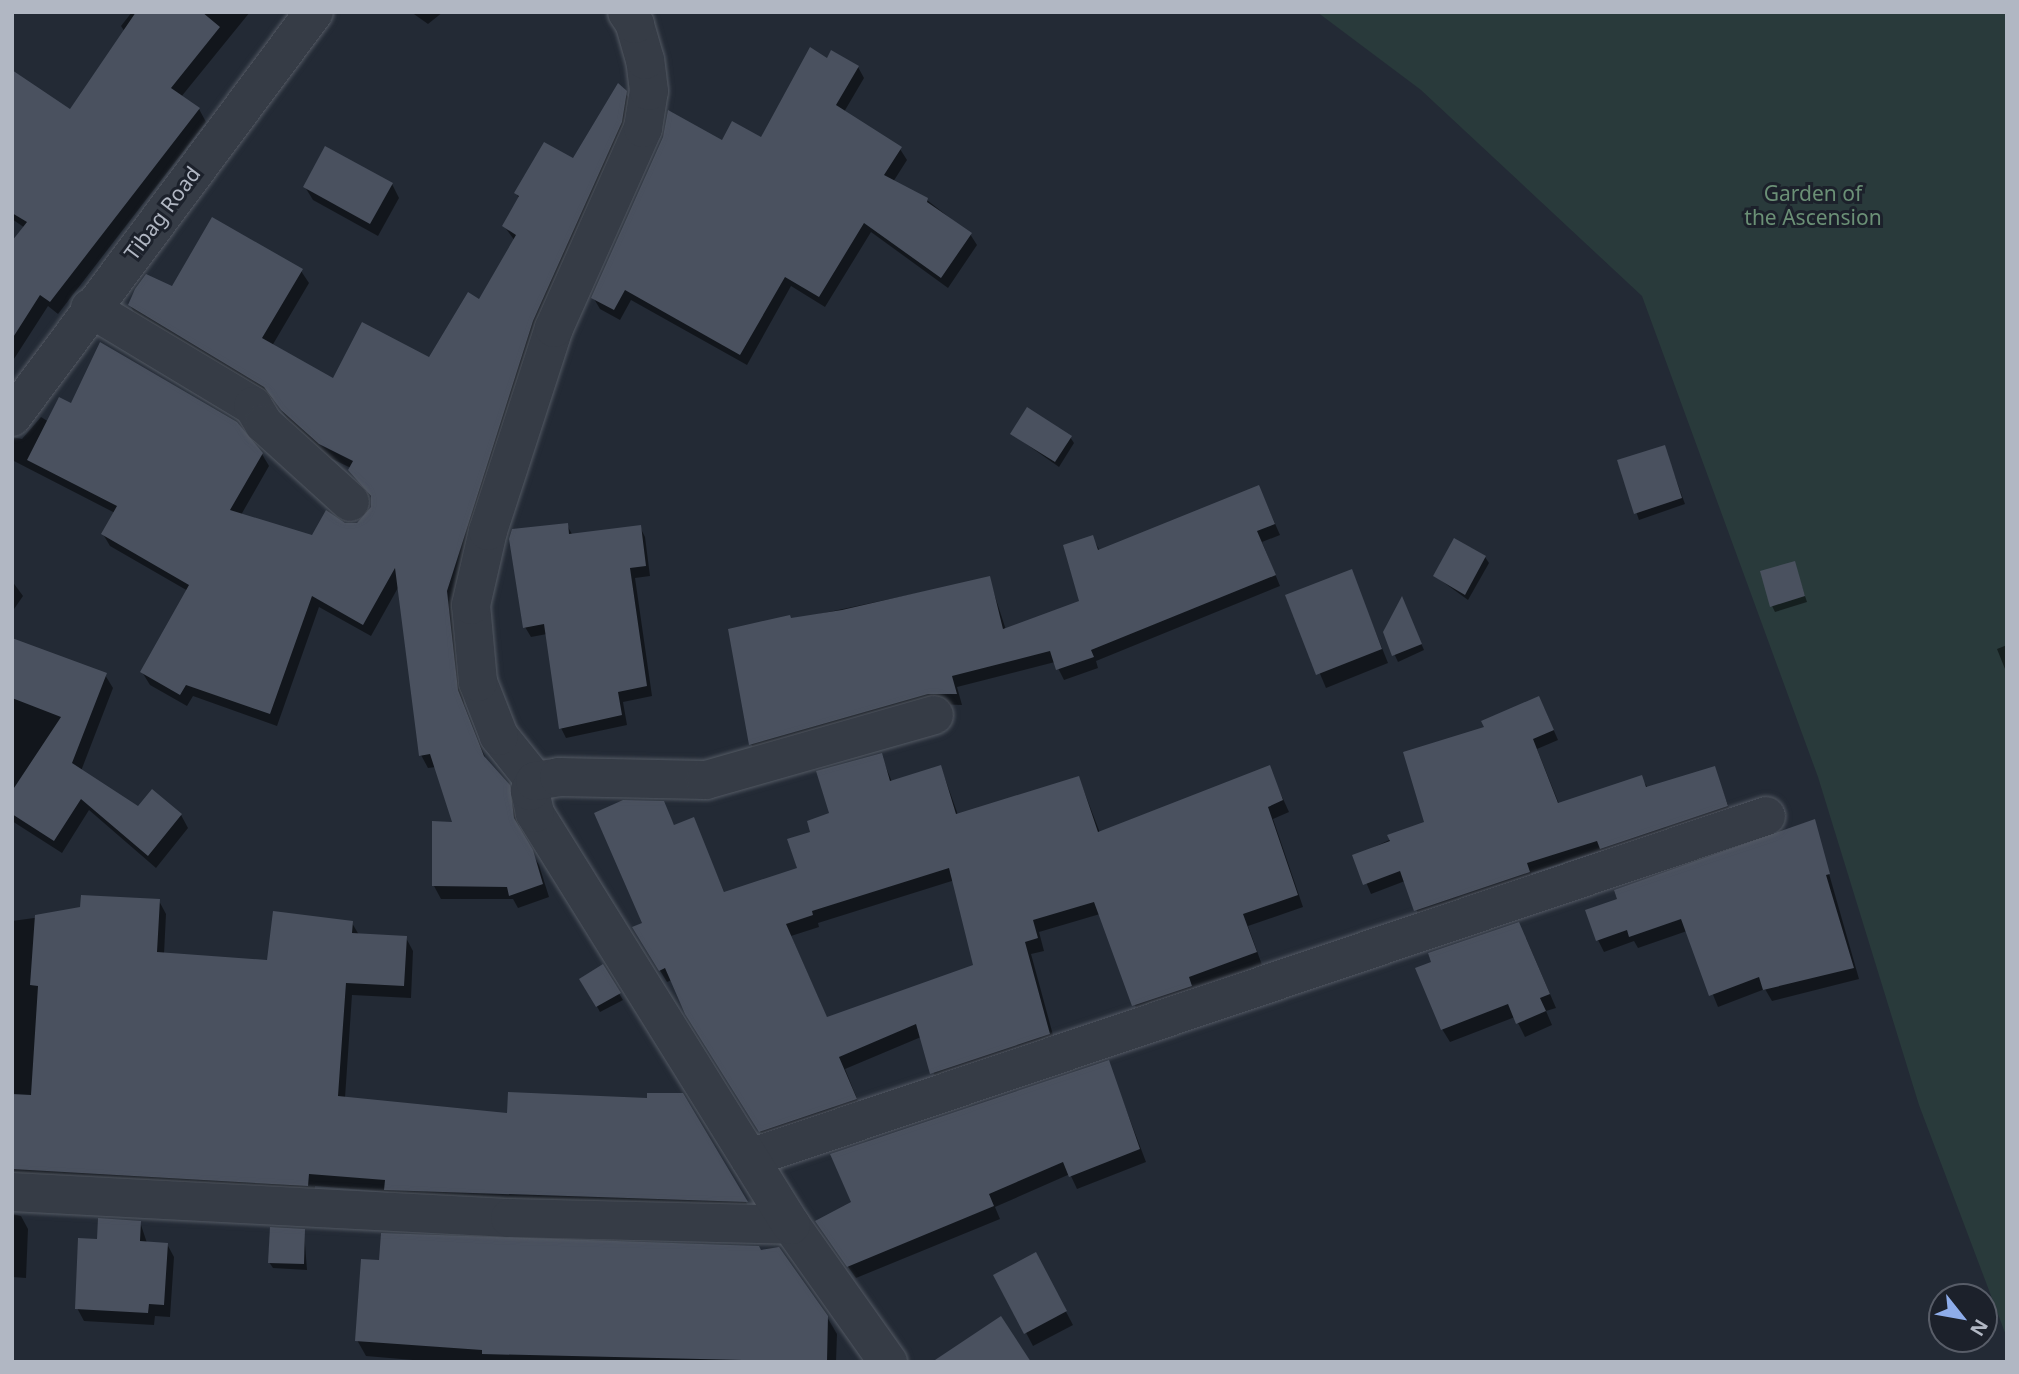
<!DOCTYPE html>
<style>
body{margin:0}
#map{position:relative;width:2019px;height:1374px;overflow:hidden;background:#232a35;font-family:"Noto Sans",sans-serif}
div>[style]{position:absolute}
[style*='--x']{left:calc(var(--x)*1px);top:calc(var(--y)*1px);width:calc(var(--w)*1px);rotate:calc(var(--a)*1deg)}
.green>*{inset:0;background:#293a3b}
.shadow>*{inset:0;background:#0007}
.building>*{inset:0;background:#4a515f}
.roads{filter:drop-shadow(0 0 2px #545a64) drop-shadow(0 0 2px #545a64)}
.minor>*{height:38px;margin:-19px;padding:0 19px;transform-origin:19px;border-radius:19px;background:#363c46}
.tertiary>*{height:38px;margin:-19px;padding:0 19px;transform-origin:19px;border-radius:19px;background:#363c46}
span{translate:-50% -50%;white-space:nowrap;text-align:center;line-height:1.15;-webkit-text-stroke:6px #1c212b;paint-order:stroke}
.park-label{font-size:21px;color:#6b9076}
.street-label{font-size:21px;color:#b1b7c3}
.frame{position:absolute;inset:0;border:14px solid #b1b7c3;pointer-events:none}
.north{position:absolute;left:1928px;top:1283px;width:70px;height:70px;box-sizing:border-box;background:#1c212b;border:2px solid #585d68;border-radius:50%;rotate:121deg;font-size:19px;font-weight:700;line-height:28px;text-align:center;color:#b1b7c3}
.north::after{content:'';display:block;margin:auto;width:24px;height:32px;background:#8eadea;clip-path:polygon(50% 0,100% 100%,50% 72%,0 100%)}
</style>
<div id="map">
<div class="green">
<div style="clip-path:polygon(1317px 12px,2007px 12px,2007px 1338px,1919px 1105px,1818px 777px,1642px 296px,1421px 90px)"></div>
</div>
<div class="shadow">
<div style="clip-path:polygon(132px 12px,250px 12px,181px 97px,199px 109px,206px 122px,58px 314px,48px 306px,12px 362px,12px 244px,25px 228px,12px 219px,12px 73px,70px 112px,125px 32px,121px 26px)"></div>
<div style="clip-path:polygon(411px 12px,443px 12px,428px 24px)"></div>
<div style="clip-path:polygon(827px 60px,858px 67px,864px 78px,844px 112px,900px 149px,907px 160px,893px 182px,927px 200px,970px 234px,977px 245px,948px 288px,871px 232px,825px 307px,791px 286px,747px 365px,631px 300px,620px 320px,600px 309px,593px 297px,723px 142px,762px 139px)"></div>
<div style="clip-path:polygon(618px 86px,633px 102px,453px 605px,464px 704px,487px 762px,516px 799px,520px 833px,539px 865px,549px 897px,518px 908px,513px 899px,441px 899px,434px 886px,455px 823px,436px 767px,428px 768px,421px 755px,399px 586px,371px 636px,319px 607px,277px 726px,193px 696px,187px 706px,150px 685px,142px 672px,188px 591px,110px 546px,103px 534px,115px 513px,12px 460px,12px 437px,22px 439px,41px 417px,49px 422px,72px 406px,262px 454px,269px 466px,241px 515px,312px 537px,358px 524px,373px 508px,373px 500px,351px 468px,328px 457px,290px 423px,274px 400px,137px 318px,130px 305px,172px 288px,301px 271px,309px 283px,272px 346px,333px 381px,430px 359px,480px 301px,515px 241px,504px 226px,520px 200px,516px 193px,573px 161px)"></div>
<div style="clip-path:polygon(392px 184px,399px 198px,378px 236px,313px 200px,305px 187px)"></div>
<div style="clip-path:polygon(1012px 434px,1070px 437px,1074px 443px,1059px 467px)"></div>
<div style="clip-path:polygon(1664px 447px,1685px 504px,1639px 520px,1619px 462px)"></div>
<div style="clip-path:polygon(1259px 487px,1280px 535px,1262px 542px,1280px 586px,1096px 661px,1098px 668px,1064px 680px,1055px 662px,957px 687px,962px 705px,935px 704px,757px 755px,751px 744px,791px 620px,989px 578px,1006px 630px,1082px 602px,1092px 537px,1100px 551px)"></div>
<div style="clip-path:polygon(567px 525px,573px 536px,640px 527px,645px 537px,650px 576px,635px 578px,652px 696px,623px 702px,627px 725px,566px 738px,561px 728px,547px 634px,531px 637px,525px 627px)"></div>
<div style="clip-path:polygon(1485px 557px,1489px 563px,1468px 600px,1435px 576px)"></div>
<div style="clip-path:polygon(1794px 563px,1807px 602px,1775px 612px,1772px 606px)"></div>
<div style="clip-path:polygon(1351px 571px,1388px 663px,1326px 688px,1287px 596px)"></div>
<div style="clip-path:polygon(12px 581px,23px 596px,12px 612px)"></div>
<div style="clip-path:polygon(1404px 604px,1424px 650px,1398px 662px,1384px 632px)"></div>
<div style="clip-path:polygon(12px 640px,105px 675px,113px 688px,81px 771px,138px 808px,152px 792px,181px 815px,188px 828px,156px 868px,89px 810px,62px 853px,12px 821px)"></div>
<div style="clip-path:polygon(2007px 645px,2007px 674px,1997px 649px)"></div>
<div style="clip-path:polygon(1544px 708px,1558px 740px,1537px 749px,1559px 804px,1641px 778px,1648px 788px,1714px 768px,1732px 816px,1607px 858px,1603px 850px,1531px 873px,1534px 883px,1421px 921px,1405px 881px,1371px 894px,1355px 856px,1426px 823px)"></div>
<div style="clip-path:polygon(evenodd,881px 755px,892px 782px,941px 767px,958px 815px,1079px 778px,1100px 833px,1269px 768px,1289px 812px,1273px 819px,1303px 907px,1248px 926px,1262px 965px,1194px 990px,1140px 1018px,1100px 914px,1039px 932px,1044px 951px,1031px 954px,1056px 1046px,938px 1085px,921px 1037px,845px 1069px,862px 1111px,767px 1143px,695px 1026px,672px 980px,667px 982px,641px 940px,663px 803px,675px 827px,693px 819px,725px 894px,800px 869px,812px 833px,881px 755px,955px 880px,975px 966px,827px 1018px,791px 936px,819px 927px,818px 923px,955px 880px)"></div>
<div style="clip-path:polygon(1814px 821px,1859px 979px,1772px 1001px,1765px 989px,1718px 1007px,1687px 931px,1638px 948px,1634px 941px,1604px 952px,1598px 940px)"></div>
<div style="clip-path:polygon(159px 901px,166px 914px,164px 954px,269px 962px,352px 923px,359px 935px,406px 938px,413px 951px,411px 998px,352px 995px,345px 1098px,509px 1115px,682px 1095px,753px 1214px,393px 1202px,388px 1192px,315px 1186px,315px 1198px,12px 1186px,12px 921px)"></div>
<div style="clip-path:polygon(1526px 938px,1556px 1008px,1546px 1011px,1552px 1025px,1525px 1037px,1515px 1017px,1450px 1042px,1442px 1029px)"></div>
<div style="clip-path:polygon(603px 967px,623px 1000px,600px 1012px,582px 979px)"></div>
<div style="clip-path:polygon(1108px 1062px,1146px 1162px,1077px 1189px,1070px 1174px,995px 1207px,1000px 1219px,856px 1278px,824px 1233px)"></div>
<div style="clip-path:polygon(12px 1214px,21px 1216px,28px 1229px,26px 1278px,12px 1277px)"></div>
<div style="clip-path:polygon(140px 1222px,147px 1243px,167px 1244px,174px 1257px,170px 1317px,155px 1316px,154px 1325px,84px 1321px,77px 1308px,99px 1241px)"></div>
<div style="clip-path:polygon(304px 1231px,307px 1270px,273px 1268px,269px 1262px)"></div>
<div style="clip-path:polygon(1043px 1268px,1073px 1325px,1033px 1346px,996px 1276px)"></div>
<div style="clip-path:polygon(827px 1317px,837px 1334px,836px 1362px,436px 1362px,366px 1356px,357px 1340px)"></div>
</div>
<div class="building">
<div style="clip-path:polygon(136px 12px,202px 12px,220px 27px,171px 88px,200px 108px,50px 302px,40px 295px,12px 339px,12px 241px,27px 222px,12px 213px,12px 70px,70px 109px)"></div>
<div style="clip-path:polygon(810px 47px,827px 58px,831px 50px,859px 66px,836px 105px,902px 147px,884px 175px,928px 198px,927px 202px,972px 233px,941px 278px,864px 223px,819px 297px,785px 277px,740px 355px,625px 290px,614px 310px,591px 298px,663px 137px,668px 110px,722px 140px,732px 121px,761px 137px)"></div>
<div style="clip-path:polygon(618px 83px,627px 91px,622px 122px,533px 321px,447px 591px,458px 690px,484px 756px,510px 785px,514px 818px,533px 850px,543px 884px,509px 896px,507px 887px,432px 886px,432px 821px,452px 822px,430px 754px,419px 756px,395px 568px,363px 625px,312px 596px,270px 714px,186px 685px,180px 695px,140px 672px,189px 585px,101px 534px,117px 506px,27px 460px,59px 397px,71px 403px,100px 342px,237px 422px,263px 453px,230px 510px,312px 535px,326px 510px,345px 523px,357px 523px,371px 507px,371px 496px,348px 470px,353px 461px,319px 444px,281px 410px,264px 387px,128px 305px,135px 289px,146px 274px,172px 286px,212px 217px,303px 269px,262px 338px,333px 378px,362px 322px,429px 357px,468px 292px,479px 299px,516px 235px,502px 226px,519px 196px,514px 193px,544px 142px,573px 158px)"></div>
<div style="clip-path:polygon(325px 146px,393px 183px,370px 224px,303px 187px)"></div>
<div style="clip-path:polygon(1027px 407px,1072px 436px,1055px 462px,1010px 434px)"></div>
<div style="clip-path:polygon(1665px 445px,1682px 498px,1634px 514px,1617px 460px)"></div>
<div style="clip-path:polygon(1259px 485px,1275px 524px,1257px 531px,1276px 575px,1091px 650px,1094px 657px,1056px 670px,1050px 651px,952px 676px,957px 694px,928px 694px,749px 745px,728px 629px,790px 615px,791px 618px,842px 610px,990px 576px,1003px 629px,1079px 601px,1063px 545px,1093px 535px,1098px 550px)"></div>
<div style="clip-path:polygon(568px 523px,569px 534px,641px 525px,646px 566px,630px 568px,647px 686px,618px 692px,622px 715px,559px 729px,544px 624px,523px 628px,509px 539px,512px 529px)"></div>
<div style="clip-path:polygon(1454px 538px,1486px 556px,1465px 595px,1433px 576px)"></div>
<div style="clip-path:polygon(1795px 561px,1805px 596px,1770px 607px,1760px 571px)"></div>
<div style="clip-path:polygon(1352px 569px,1382px 649px,1316px 675px,1285px 595px)"></div>
<div style="clip-path:polygon(1402px 596px,1422px 644px,1392px 656px,1383px 632px)"></div>
<div style="clip-path:polygon(12px 638px,107px 673px,72px 763px,138px 806px,152px 789px,182px 814px,148px 856px,81px 799px,54px 841px,12px 814px,12px 791px,61px 717px,12px 698px)"></div>
<div style="clip-path:polygon(1539px 696px,1554px 730px,1533px 739px,1558px 803px,1642px 775px,1646px 787px,1715px 766px,1728px 806px,1600px 849px,1597px 841px,1527px 863px,1530px 872px,1414px 911px,1400px 871px,1363px 885px,1352px 855px,1390px 841px,1387px 835px,1424px 822px,1403px 752px,1484px 727px,1481px 721px)"></div>
<div style="clip-path:polygon(evenodd,882px 753px,890px 781px,941px 765px,956px 814px,1079px 776px,1098px 832px,1270px 765px,1283px 800px,1268px 807px,1298px 895px,1243px 914px,1257px 952px,1189px 977px,1192px 986px,1132px 1006px,1094px 902px,1033px 920px,1038px 938px,1025px 942px,1050px 1034px,930px 1074px,916px 1024px,839px 1057px,857px 1099px,759px 1132px,685px 1014px,665px 968px,659px 971px,632px 927px,642px 923px,594px 813px,623px 800px,664px 801px,674px 825px,694px 817px,724px 892px,797px 868px,787px 839px,810px 832px,807px 821px,829px 813px,816px 771px,882px 753px,949px 868px,973px 965px,827px 1017px,786px 924px,813px 915px,812px 911px,949px 868px)"></div>
<div style="clip-path:polygon(1815px 819px,1830px 874px,1826px 875px,1854px 968px,1763px 990px,1759px 977px,1709px 996px,1681px 919px,1629px 937px,1627px 930px,1596px 941px,1585px 910px,1617px 899px,1614px 890px)"></div>
<div style="clip-path:polygon(81px 895px,160px 899px,157px 952px,267px 960px,273px 911px,353px 921px,352px 933px,407px 936px,404px 986px,346px 983px,338px 1096px,507px 1113px,508px 1092px,647px 1098px,647px 1093px,683px 1093px,748px 1202px,384px 1190px,385px 1180px,309px 1174px,308px 1186px,12px 1169px,12px 1094px,31px 1095px,38px 986px,30px 985px,35px 915px,80px 907px)"></div>
<div style="clip-path:polygon(1519px 922px,1550px 994px,1540px 998px,1546px 1011px,1516px 1024px,1508px 1004px,1441px 1030px,1415px 968px,1431px 962px,1428px 953px)"></div>
<div style="clip-path:polygon(603px 964px,621px 993px,596px 1007px,579px 979px)"></div>
<div style="clip-path:polygon(1109px 1060px,1140px 1149px,1069px 1177px,1063px 1162px,989px 1194px,994px 1206px,847px 1267px,815px 1221px,851px 1202px,830px 1154px)"></div>
<div style="clip-path:polygon(98px 1218px,141px 1221px,140px 1241px,168px 1243px,164px 1305px,149px 1304px,148px 1313px,75px 1309px,78px 1238px,97px 1239px)"></div>
<div style="clip-path:polygon(270px 1227px,305px 1229px,304px 1264px,268px 1263px)"></div>
<div style="clip-path:polygon(381px 1233px,759px 1246px,761px 1250px,779px 1247px,828px 1316px,827px 1362px,482px 1354px,482px 1350px,355px 1341px,361px 1259px,379px 1260px)"></div>
<div style="clip-path:polygon(1036px 1252px,1067px 1311px,1024px 1334px,993px 1275px)"></div>
<div style="clip-path:polygon(1001px 1316px,1031px 1362px,932px 1362px)"></div>
</div>
<div class="roads">
<div class="minor">
<div style="--x:90;--y:308;--w:190;--a:31"></div>
<div style="--x:253;--y:406;--w:21;--a:59"></div>
<div style="--x:264;--y:424;--w:116;--a:42.2"></div>
<div style="--x:535;--y:781;--w:58;--a:-128.7"></div>
<div style="--x:499;--y:736;--w:58;--a:-111.3"></div>
<div style="--x:478;--y:682;--w:77;--a:-95.2"></div>
<div style="--x:471;--y:605;--w:76;--a:-77.1"></div>
<div style="--x:488;--y:531;--w:213;--a:-72"></div>
<div style="--x:554;--y:328;--w:219;--a:-66"></div>
<div style="--x:643;--y:128;--w:37;--a:-81"></div>
<div style="--x:649;--y:91;--w:31;--a:-97"></div>
<div style="--x:645;--y:60;--w:37;--a:-106"></div>
<div style="--x:635;--y:24;--w:14;--a:-124"></div>
<div style="--x:750;--y:1158;--w:1072;--a:-18.6"></div>
<div style="--x:12;--y:1192;--w:499;--a:3"></div>
<div style="--x:510;--y:1218;--w:281;--a:1.4"></div>
<div style="--x:791;--y:1225;--w:168;--a:54.7"></div>
<div style="--x:791;--y:1225;--w:485;--a:-121.9"></div>
<div style="--x:535;--y:813;--w:23;--a:-103"></div>
<div style="--x:530;--y:791;--w:11;--a:-63"></div>
<div style="--x:535;--y:781;--w:24;--a:-9"></div>
<div style="--x:559;--y:777;--w:147;--a:1.2"></div>
<div style="--x:706;--y:780;--w:237;--a:-15.9"></div>
</div>
<div class="tertiary">
<div style="--x:12;--y:417;--w:505;--a:-53.29"></div>
</div>
</div>
<div class="park-label">
<span style="left:1813px;top:205px">Garden of<br>the Ascension</span>
</div>
<div class="street-label">
<span style="left:162px;top:213px;rotate:-53deg">Tibag Road</span>
</div>
<div class="frame"></div>
<div class="north">N</div>
</div>
